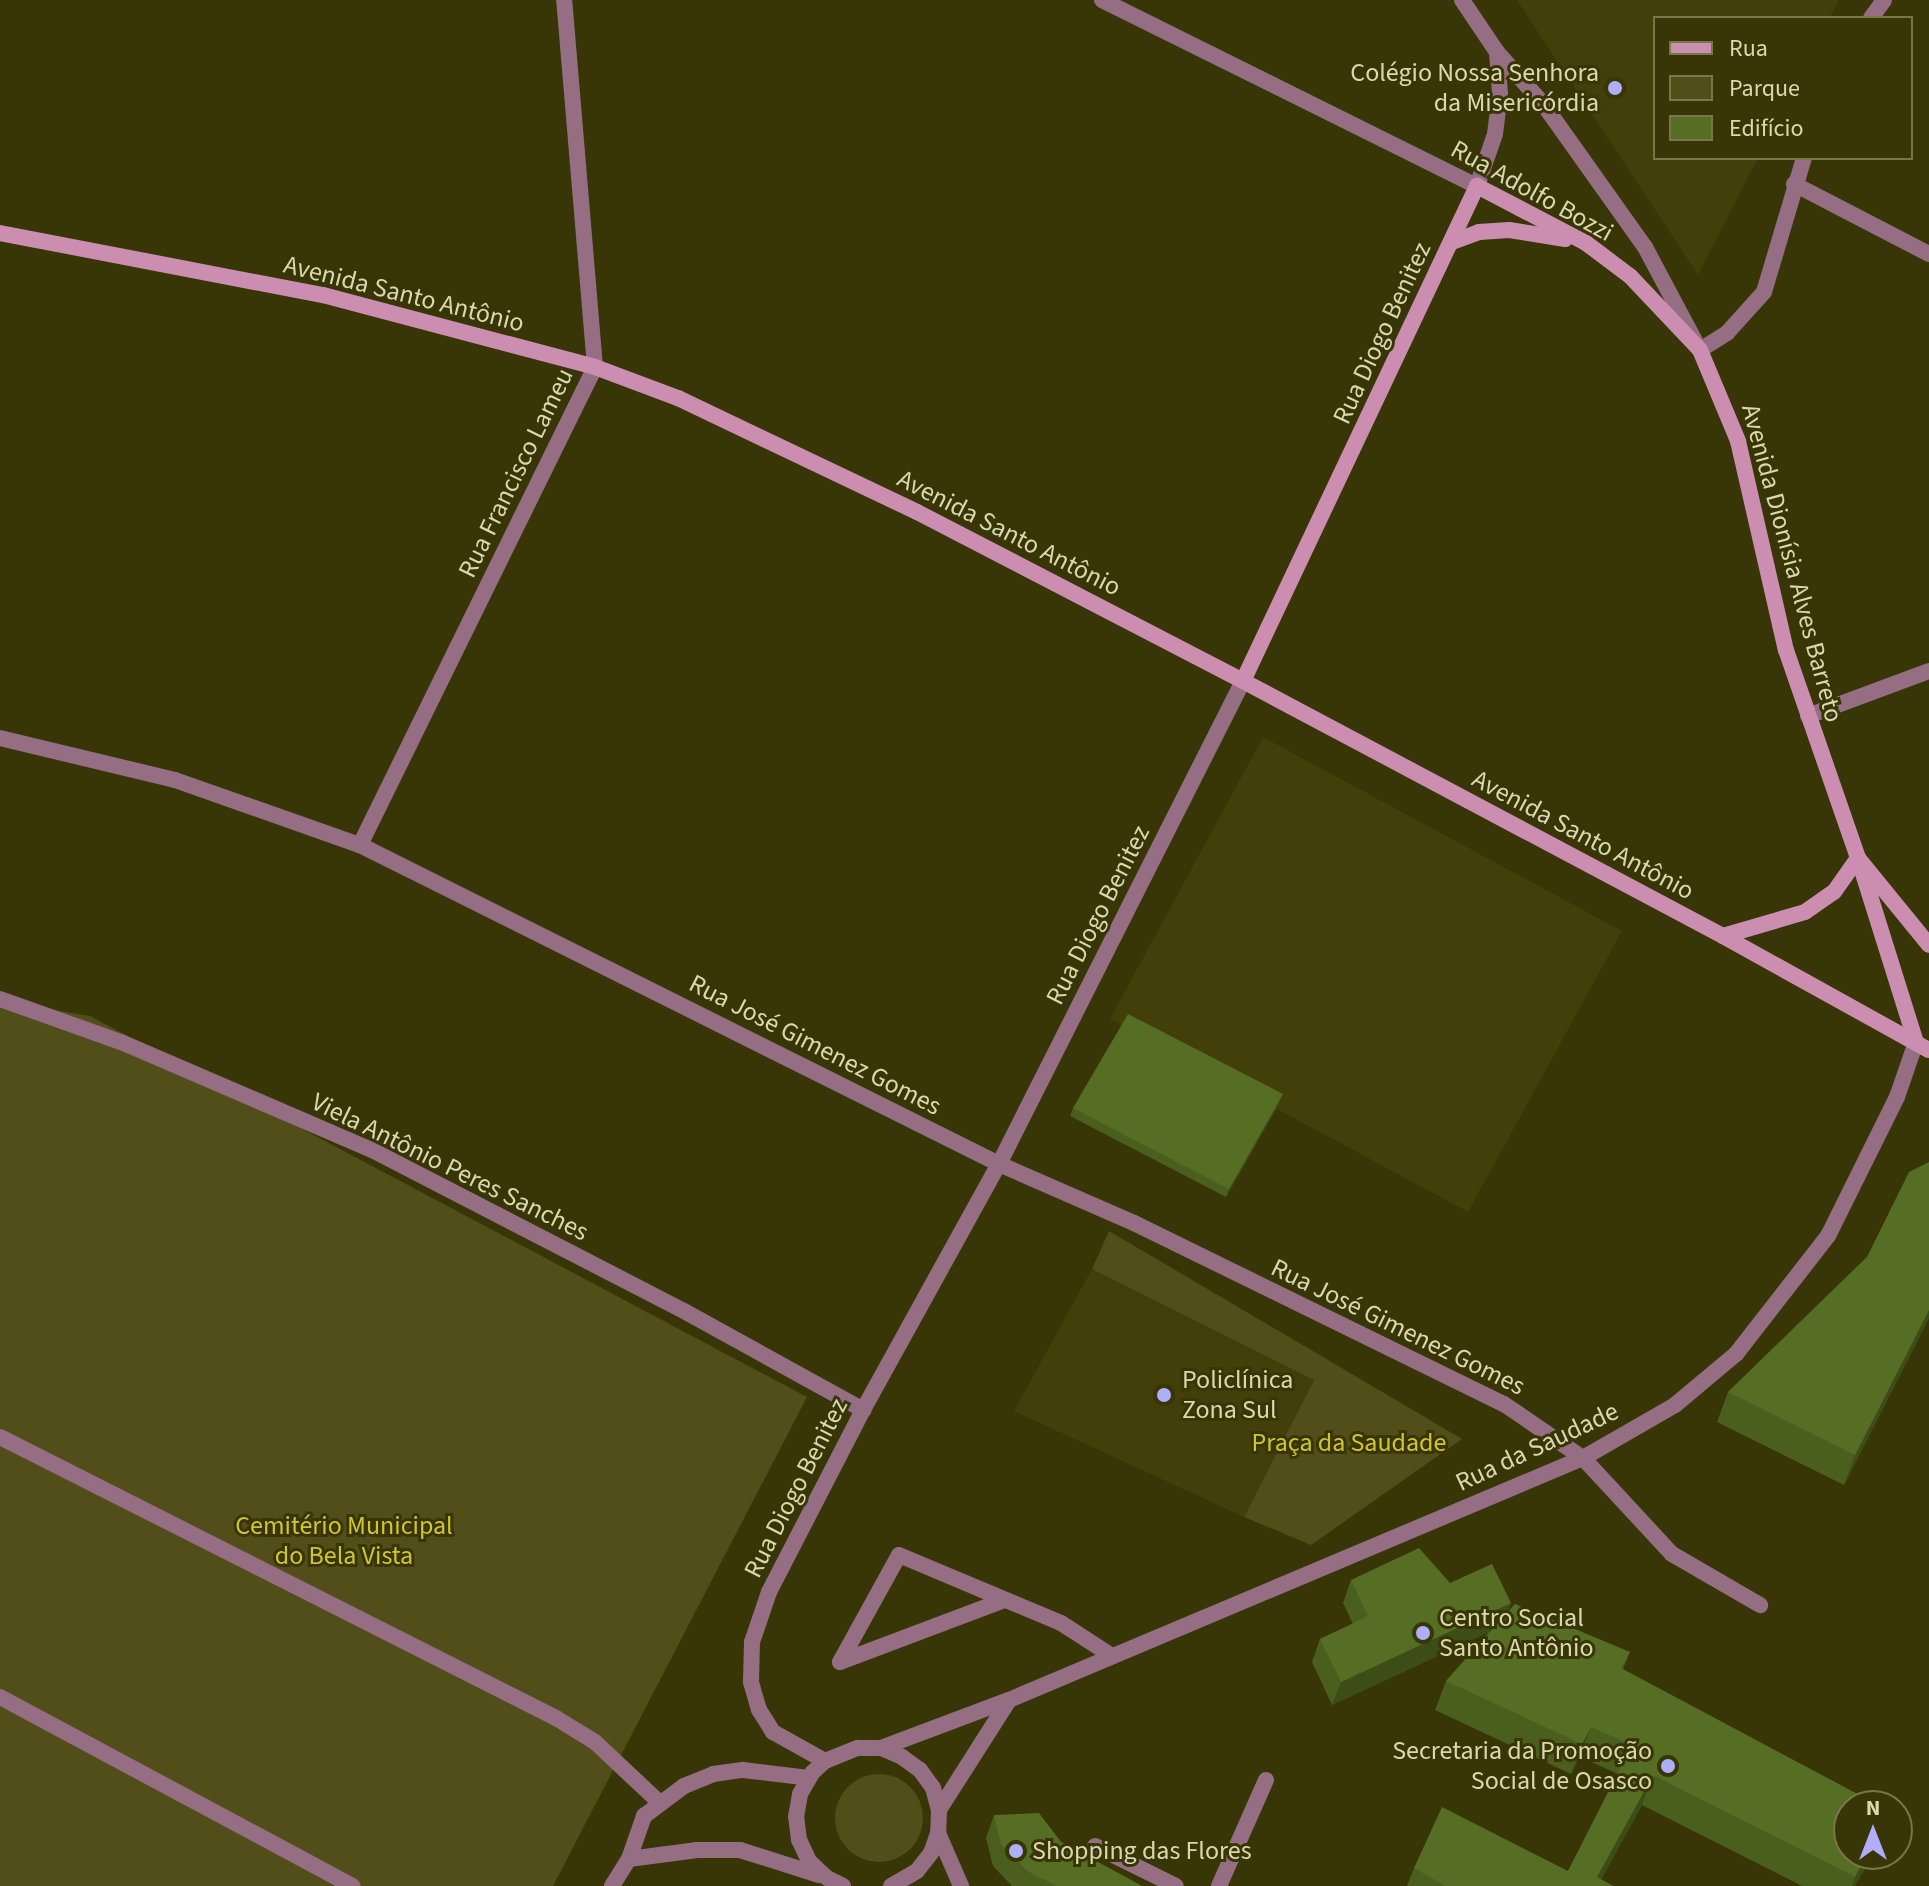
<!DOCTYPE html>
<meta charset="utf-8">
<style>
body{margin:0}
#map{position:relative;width:1929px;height:1886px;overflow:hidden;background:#383506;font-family:"Source Sans 3",sans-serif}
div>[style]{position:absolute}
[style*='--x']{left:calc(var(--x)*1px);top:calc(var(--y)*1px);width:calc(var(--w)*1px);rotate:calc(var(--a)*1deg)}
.built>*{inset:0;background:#423f0b}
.green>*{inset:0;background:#524e19}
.round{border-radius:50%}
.service>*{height:16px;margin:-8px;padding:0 8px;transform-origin:8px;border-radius:8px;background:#956e83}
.minor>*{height:16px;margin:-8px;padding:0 8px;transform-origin:8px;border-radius:8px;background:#956e83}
.tertiary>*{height:16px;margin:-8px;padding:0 8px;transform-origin:8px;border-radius:8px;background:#956e83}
.secondary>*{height:16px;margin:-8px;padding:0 8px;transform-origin:8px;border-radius:8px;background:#cc8eb0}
.wall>*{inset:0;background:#4a5f1e}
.shaded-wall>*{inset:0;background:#3c4d18}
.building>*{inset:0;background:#566e23}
.dots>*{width:22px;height:22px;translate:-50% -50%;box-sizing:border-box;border:4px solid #383506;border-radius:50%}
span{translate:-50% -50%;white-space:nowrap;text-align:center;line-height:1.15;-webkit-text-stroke:6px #383506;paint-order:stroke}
.poi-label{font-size:26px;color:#dad8b0}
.right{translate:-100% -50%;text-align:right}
.left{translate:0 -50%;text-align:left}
.street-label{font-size:26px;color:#dad8b0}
.park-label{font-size:26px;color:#d0c530}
.legend{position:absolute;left:1653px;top:16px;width:260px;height:144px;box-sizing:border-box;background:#383506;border:2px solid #79764a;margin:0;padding:10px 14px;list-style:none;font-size:24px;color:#dad8b0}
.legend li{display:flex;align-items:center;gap:16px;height:40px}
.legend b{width:40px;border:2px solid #79764a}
.north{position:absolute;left:1833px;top:1790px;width:80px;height:80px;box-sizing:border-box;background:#383506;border:2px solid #79764a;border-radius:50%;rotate:0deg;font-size:22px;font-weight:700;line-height:32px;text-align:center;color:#dad8b0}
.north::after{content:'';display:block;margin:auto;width:28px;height:36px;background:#b0aefa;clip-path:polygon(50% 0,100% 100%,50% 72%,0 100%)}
</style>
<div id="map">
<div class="built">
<div style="clip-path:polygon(1517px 0,1839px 0,1830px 18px,1655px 18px,1655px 158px,1758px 158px,1698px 275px)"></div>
<div style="clip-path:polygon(1263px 737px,1622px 931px,1468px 1212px,1110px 1019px)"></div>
<div style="clip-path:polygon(1092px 1269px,1314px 1380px,1244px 1517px,1014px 1411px)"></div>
</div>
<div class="green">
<div style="clip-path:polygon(0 1001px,90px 1016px,807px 1397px,553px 1886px,0 1886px)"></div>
<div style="clip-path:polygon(1109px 1231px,1462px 1439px,1311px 1545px,1244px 1517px,1314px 1380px,1092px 1269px)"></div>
<div class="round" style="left:835px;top:1774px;width:88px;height:88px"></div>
</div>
<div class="service">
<div style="--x:1808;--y:716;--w:129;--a:-20.4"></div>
<div style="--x:0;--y:999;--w:128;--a:19.6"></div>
<div style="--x:121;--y:1042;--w:273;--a:23.3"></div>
<div style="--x:372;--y:1150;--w:351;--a:27.3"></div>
<div style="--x:684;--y:1311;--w:205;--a:28.9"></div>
<div style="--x:0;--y:1437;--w:623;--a:26.81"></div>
<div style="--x:556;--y:1718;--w:46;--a:31.6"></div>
<div style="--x:595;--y:1742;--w:88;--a:43.2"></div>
<div style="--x:1583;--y:1458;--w:131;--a:47.2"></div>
<div style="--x:1672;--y:1554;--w:102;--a:30.1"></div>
<div style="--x:840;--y:1662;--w:122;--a:-61.1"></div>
<div style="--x:899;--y:1555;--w:176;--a:22.8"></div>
<div style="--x:1061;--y:1623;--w:61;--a:32.9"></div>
<div style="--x:840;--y:1662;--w:175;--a:-20.7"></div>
<div style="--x:0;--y:1697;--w:400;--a:28.2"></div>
<div style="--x:1095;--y:1846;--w:90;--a:26.3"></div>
<div style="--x:1219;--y:1886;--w:116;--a:-66.1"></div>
</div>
<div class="minor">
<div style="--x:1102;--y:0;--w:419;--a:26.4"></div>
<div style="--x:1871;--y:18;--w:22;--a:-54"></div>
<div style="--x:1794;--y:184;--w:152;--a:27.4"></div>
<div style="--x:1700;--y:350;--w:32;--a:-32"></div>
<div style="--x:1727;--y:333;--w:55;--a:-47.9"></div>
<div style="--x:1764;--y:292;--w:140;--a:-73.4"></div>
<div style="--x:0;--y:738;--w:180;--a:13.5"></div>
<div style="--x:175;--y:780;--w:196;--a:19.4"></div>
<div style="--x:360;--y:845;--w:714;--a:26.53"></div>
<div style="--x:999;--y:1164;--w:147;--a:23.6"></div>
<div style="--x:1134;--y:1223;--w:412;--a:26.1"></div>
<div style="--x:1504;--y:1404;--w:96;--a:34.4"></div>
<div style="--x:360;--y:845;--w:533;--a:-63.82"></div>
<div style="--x:595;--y:367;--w:368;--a:-94.8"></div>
</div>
<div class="tertiary">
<div style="--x:1462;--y:0;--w:63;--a:56.1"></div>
<div style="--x:1497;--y:52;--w:71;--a:48.4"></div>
<div style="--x:1544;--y:105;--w:174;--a:54.6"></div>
<div style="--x:1645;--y:247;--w:106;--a:62"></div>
<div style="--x:1477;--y:186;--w:55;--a:-70.9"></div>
<div style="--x:1495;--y:134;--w:40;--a:-82.9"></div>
<div style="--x:1500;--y:94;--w:42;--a:-94.1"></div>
<div style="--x:881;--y:1748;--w:137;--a:-20.6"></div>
<div style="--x:1009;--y:1700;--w:623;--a:-22.86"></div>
<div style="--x:1583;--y:1458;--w:106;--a:-29.9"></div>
<div style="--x:1675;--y:1405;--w:80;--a:-39.9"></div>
<div style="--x:1736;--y:1354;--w:150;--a:-52.1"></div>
<div style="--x:1828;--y:1236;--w:155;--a:-63.6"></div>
<div style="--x:1897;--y:1097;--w:58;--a:-70.9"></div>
<div style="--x:825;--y:1761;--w:60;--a:-150.9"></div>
<div style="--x:773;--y:1732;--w:26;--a:-122"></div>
<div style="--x:759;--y:1710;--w:29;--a:-106"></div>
<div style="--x:751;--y:1682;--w:40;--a:-88.6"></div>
<div style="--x:752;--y:1642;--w:53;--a:-71.2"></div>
<div style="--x:769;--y:1592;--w:205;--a:-62.7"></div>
<div style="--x:863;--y:1410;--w:281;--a:-61.1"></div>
<div style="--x:999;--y:1164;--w:541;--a:-63.2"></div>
<div style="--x:939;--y:1810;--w:130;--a:-57.5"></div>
<div style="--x:938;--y:1833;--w:58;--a:66.5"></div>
<div style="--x:629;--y:1859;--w:69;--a:-7.5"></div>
<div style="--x:697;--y:1850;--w:43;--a:0"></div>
<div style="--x:740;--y:1850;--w:83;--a:17.6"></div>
<div style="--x:612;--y:1886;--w:32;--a:-58"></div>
<div style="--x:629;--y:1859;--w:46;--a:-70.8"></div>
<div style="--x:644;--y:1816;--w:50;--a:-36.9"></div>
<div style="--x:684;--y:1786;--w:31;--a:-22"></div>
<div style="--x:713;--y:1774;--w:30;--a:-8"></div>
<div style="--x:743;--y:1770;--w:66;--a:6.9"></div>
<div style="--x:843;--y:1886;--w:18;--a:-153"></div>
<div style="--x:827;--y:1878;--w:25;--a:-137"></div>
<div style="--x:809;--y:1861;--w:23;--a:-115"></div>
<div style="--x:799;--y:1840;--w:23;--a:-97"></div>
<div style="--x:796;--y:1817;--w:23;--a:-80"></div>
<div style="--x:800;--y:1794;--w:24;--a:-60"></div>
<div style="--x:812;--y:1773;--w:18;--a:-43"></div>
<div style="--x:825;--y:1761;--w:35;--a:-22"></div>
<div style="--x:858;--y:1748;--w:23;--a:0"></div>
<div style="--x:881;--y:1748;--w:23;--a:23"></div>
<div style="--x:902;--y:1757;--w:22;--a:36"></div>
<div style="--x:920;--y:1770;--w:22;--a:54"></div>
<div style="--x:933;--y:1788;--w:23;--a:75"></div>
<div style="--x:939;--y:1810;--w:23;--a:92"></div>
<div style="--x:938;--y:1833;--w:21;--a:109"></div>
<div style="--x:931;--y:1853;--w:23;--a:128"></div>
<div style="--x:917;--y:1871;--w:30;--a:150"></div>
</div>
<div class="secondary">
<div style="--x:0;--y:233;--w:329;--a:10.9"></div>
<div style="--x:323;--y:295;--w:281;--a:14.8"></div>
<div style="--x:595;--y:367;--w:89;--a:20.5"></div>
<div style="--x:678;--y:398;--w:265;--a:25.5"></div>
<div style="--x:917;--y:512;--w:367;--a:27.4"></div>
<div style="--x:1243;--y:681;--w:544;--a:27.98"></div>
<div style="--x:1723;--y:936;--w:235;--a:29"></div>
<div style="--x:1452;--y:242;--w:29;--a:-20"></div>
<div style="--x:1479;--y:232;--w:30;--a:-4"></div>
<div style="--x:1509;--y:230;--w:57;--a:9.1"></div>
<div style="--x:1243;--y:681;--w:548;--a:-64.7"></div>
<div style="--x:1477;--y:186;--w:123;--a:27.6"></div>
<div style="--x:1586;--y:243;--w:55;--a:36.9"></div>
<div style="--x:1630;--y:276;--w:102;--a:46.6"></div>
<div style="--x:1700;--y:350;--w:99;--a:67.3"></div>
<div style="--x:1738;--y:441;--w:214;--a:77.1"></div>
<div style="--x:1786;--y:650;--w:220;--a:70.9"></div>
<div style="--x:1858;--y:858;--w:112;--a:50.8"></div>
<div style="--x:1861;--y:867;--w:183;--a:72.6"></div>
<div style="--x:1723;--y:936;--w:85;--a:-16.3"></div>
<div style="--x:1805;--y:912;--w:35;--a:-35"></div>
<div style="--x:1834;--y:892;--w:42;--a:-54.8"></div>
</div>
<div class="wall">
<div style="clip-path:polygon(1280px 1102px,1226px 1197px,1070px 1116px,1073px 1108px)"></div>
<div style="clip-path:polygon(1929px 1162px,1929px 1318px,1844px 1485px,1717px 1422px,1728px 1392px,1867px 1257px)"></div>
<div style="clip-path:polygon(1351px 1580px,1450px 1583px,1511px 1603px,1507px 1612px,1630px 1652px,1623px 1669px,1873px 1854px,1855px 1886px,1802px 1886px,1642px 1805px,1601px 1879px,1613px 1886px,1407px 1886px,1414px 1868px,1568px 1871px,1618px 1774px,1580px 1757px,1571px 1774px,1435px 1710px,1446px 1681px,1489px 1632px,1332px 1705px,1312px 1662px,1320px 1639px,1353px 1624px,1343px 1603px)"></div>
<div style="clip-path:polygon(994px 1815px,1061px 1842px,1142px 1886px,1012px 1886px,993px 1866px,986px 1838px)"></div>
</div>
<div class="shaded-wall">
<div style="clip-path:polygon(1283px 1094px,1280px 1102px,1226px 1197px,1229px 1189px)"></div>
<div style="clip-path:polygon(1929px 1310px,1929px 1318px,1844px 1485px,1855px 1455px)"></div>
<div style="clip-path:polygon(1511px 1603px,1502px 1626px,1332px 1705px,1341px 1682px)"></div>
<div style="clip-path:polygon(1591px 1727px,1580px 1757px,1571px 1774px,1582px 1744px)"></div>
<div style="clip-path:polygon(1653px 1775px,1642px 1805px,1598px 1886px,1597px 1877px)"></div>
<div style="clip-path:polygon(1867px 1854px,1873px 1854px,1855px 1886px,1852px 1886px,1855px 1877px)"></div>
</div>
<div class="building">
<div style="clip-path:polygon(1128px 1014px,1283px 1094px,1229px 1189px,1073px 1108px)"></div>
<div style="clip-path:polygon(1929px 1162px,1929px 1310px,1855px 1455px,1728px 1392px,1867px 1257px,1909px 1172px)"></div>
<div style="clip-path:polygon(1419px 1548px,1450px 1583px,1492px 1564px,1511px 1603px,1341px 1682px,1320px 1639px,1368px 1616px,1351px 1580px)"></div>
<div style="clip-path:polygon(1515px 1604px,1630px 1652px,1621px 1668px,1880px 1806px,1849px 1806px,1849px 1854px,1867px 1854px,1855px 1877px,1653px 1775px,1597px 1877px,1613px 1886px,1446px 1886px,1414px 1868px,1442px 1807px,1568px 1871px,1632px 1745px,1591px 1727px,1582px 1744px,1446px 1681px)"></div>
<div style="clip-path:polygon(1039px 1813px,1061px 1842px,1142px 1886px,1057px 1886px,1027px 1871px,1001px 1844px,994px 1815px)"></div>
</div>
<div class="dots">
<div style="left:1615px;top:88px;background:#b0aefa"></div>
<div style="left:1164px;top:1395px;background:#b0aefa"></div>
<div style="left:1423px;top:1633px;background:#b0aefa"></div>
<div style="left:1668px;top:1766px;background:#b0aefa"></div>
<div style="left:1016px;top:1851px;background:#b0aefa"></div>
</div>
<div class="poi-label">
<span class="right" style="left:1599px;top:88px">Colégio Nossa Senhora<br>da Misericórdia</span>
<span class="left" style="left:1182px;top:1395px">Policlínica<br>Zona Sul</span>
<span class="left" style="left:1439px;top:1633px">Centro Social<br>Santo Antônio</span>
<span class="right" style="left:1652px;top:1766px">Secretaria da Promoção<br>Social de Osasco</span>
<span class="left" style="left:1032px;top:1851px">Shopping das Flores</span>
</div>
<div class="street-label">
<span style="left:1532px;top:191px;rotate:29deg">Rua Adolfo Bozzi</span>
<span style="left:404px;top:294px;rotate:14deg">Avenida Santo Antônio</span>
<span style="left:1382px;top:333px;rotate:-65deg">Rua Diogo Benitez</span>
<span style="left:516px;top:473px;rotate:-64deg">Rua Francisco Lameu</span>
<span style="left:1009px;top:533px;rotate:27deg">Avenida Santo Antônio</span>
<span style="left:1792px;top:563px;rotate:75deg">Avenida Dionísia Alves Barreto</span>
<span style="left:1583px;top:835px;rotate:28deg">Avenida Santo Antônio</span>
<span style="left:1098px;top:915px;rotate:-63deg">Rua Diogo Benitez</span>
<span style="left:815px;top:1045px;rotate:27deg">Rua José Gimenez Gomes</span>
<span style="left:450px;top:1167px;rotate:26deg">Viela Antônio Peres Sanches</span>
<span style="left:1398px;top:1327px;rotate:26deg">Rua José Gimenez Gomes</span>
<span style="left:1537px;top:1447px;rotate:-25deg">Rua da Saudade</span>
<span style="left:796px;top:1488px;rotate:-63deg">Rua Diogo Benitez</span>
</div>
<div class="park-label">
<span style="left:1349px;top:1443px">Praça da Saudade</span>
<span style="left:344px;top:1541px">Cemitério Municipal<br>do Bela Vista</span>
</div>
<ul class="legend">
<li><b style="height:10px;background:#cc8eb0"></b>Rua</li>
<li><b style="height:22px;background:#524e19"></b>Parque</li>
<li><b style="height:22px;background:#566e23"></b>Edifício</li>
</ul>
<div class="north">N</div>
</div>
